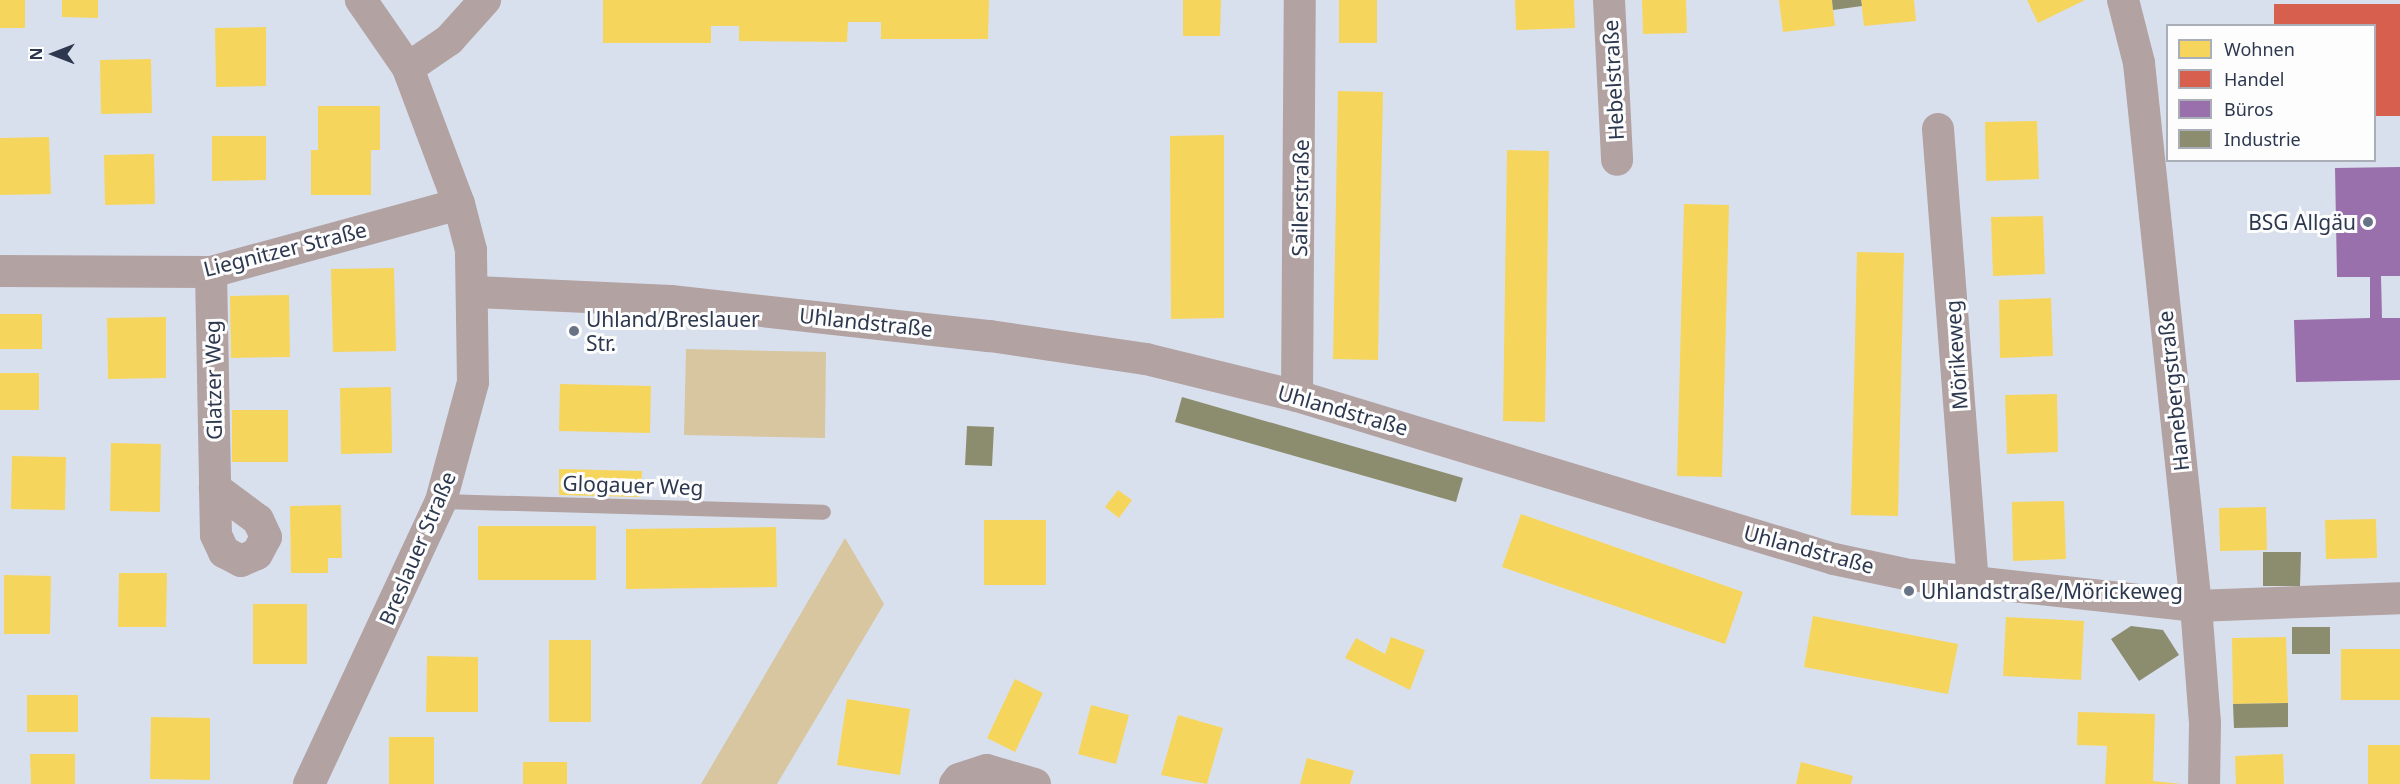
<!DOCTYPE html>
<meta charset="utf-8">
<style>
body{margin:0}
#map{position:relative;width:2400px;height:784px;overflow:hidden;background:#d9e0ed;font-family:"Noto Sans",sans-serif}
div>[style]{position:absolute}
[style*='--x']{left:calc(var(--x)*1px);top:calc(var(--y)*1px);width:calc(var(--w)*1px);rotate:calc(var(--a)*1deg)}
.green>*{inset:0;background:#d7c69f}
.homes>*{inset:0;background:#f6d55c}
.shops>*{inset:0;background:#d6604d}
.offices>*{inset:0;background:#9970ab}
.industry>*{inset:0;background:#8c8c6e}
.lane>*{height:15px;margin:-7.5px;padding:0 7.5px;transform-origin:7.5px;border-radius:7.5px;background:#b2a2a2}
.street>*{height:32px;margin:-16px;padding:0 16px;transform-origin:16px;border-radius:16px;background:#b2a2a2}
.dots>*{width:16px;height:16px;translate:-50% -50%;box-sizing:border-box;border:3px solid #fdfdfd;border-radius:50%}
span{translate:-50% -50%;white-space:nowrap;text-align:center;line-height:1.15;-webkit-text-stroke:6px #fdfdfd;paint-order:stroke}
.street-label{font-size:21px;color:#2d384f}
.poi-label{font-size:21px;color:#2d384f}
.right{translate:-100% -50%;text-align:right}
.left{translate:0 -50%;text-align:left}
.legend{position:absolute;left:2166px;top:24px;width:210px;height:138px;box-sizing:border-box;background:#fdfdfd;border:2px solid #aaaeb7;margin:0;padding:8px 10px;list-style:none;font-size:18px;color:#2d384f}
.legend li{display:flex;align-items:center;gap:12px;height:30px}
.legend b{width:30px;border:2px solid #aaaeb7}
.north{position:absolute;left:24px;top:24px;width:60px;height:60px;-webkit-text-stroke:4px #fdfdfd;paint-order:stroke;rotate:270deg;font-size:16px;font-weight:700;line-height:24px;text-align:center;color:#2d384f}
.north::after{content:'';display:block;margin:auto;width:21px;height:27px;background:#2d384f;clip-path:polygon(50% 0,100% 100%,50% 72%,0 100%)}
</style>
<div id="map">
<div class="green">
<div style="clip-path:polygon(686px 349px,826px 352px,825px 438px,684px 435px)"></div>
<div style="clip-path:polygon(845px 538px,884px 604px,777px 784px,701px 784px)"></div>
</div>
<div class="homes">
<div style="clip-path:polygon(0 0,25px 0,25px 28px,0 28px)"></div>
<div style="clip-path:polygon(62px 0,98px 0,98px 18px,62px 17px)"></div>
<div style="clip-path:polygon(603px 0,989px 0,988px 39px,881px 39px,881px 22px,848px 22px,847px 42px,739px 41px,739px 26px,711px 26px,711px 43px,603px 43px)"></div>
<div style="clip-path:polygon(1183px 0,1221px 0,1220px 36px,1183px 36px)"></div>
<div style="clip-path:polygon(1339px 0,1377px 0,1377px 43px,1339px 43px)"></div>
<div style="clip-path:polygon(1515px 0,1574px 0,1575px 28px,1516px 30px)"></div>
<div style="clip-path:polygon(1642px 0,1686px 0,1687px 33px,1643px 34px)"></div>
<div style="clip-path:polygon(1779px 0,1832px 0,1835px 26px,1783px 32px)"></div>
<div style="clip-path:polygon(1861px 0,1914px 0,1916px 21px,1864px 26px)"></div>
<div style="clip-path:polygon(2027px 0,2085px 0,2038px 23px)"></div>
<div style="clip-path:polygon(266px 27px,266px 86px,216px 87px,215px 28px)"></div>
<div style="clip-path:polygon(151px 59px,152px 113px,101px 114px,100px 60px)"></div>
<div style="clip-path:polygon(1338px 91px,1383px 92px,1378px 360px,1333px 359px)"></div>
<div style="clip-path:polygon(318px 106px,380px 106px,380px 150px,371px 150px,371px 195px,311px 195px,311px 150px,318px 150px)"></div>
<div style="clip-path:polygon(2037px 121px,2039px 179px,1986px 181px,1985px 122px)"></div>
<div style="clip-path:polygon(1224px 135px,1224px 318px,1171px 319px,1170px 136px)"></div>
<div style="clip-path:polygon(212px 136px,266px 136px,266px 180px,212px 181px)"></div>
<div style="clip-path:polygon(49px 137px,51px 194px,0 195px,0 138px)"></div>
<div style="clip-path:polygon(1507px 150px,1549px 151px,1545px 422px,1503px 421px)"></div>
<div style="clip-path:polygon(154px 154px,155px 204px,105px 205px,104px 155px)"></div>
<div style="clip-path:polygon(1684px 204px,1729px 205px,1722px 477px,1677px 476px)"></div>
<div style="clip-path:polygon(2043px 216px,2045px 274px,1993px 276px,1991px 217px)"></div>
<div style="clip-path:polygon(1857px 252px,1904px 253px,1898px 516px,1851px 515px)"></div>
<div style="clip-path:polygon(394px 268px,396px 351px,333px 352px,331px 269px)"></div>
<div style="clip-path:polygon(289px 295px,290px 357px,231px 358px,230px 296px)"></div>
<div style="clip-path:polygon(2051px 298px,2053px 356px,2000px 358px,1999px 300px)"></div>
<div style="clip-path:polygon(0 314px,42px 314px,42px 349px,0 349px)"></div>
<div style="clip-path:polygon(166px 317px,166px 378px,108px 379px,107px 318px)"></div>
<div style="clip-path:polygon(0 373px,39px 373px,39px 410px,0 410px)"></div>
<div style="clip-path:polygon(560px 384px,651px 386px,650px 433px,559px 431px)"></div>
<div style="clip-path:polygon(391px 387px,392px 453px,341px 454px,340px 388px)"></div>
<div style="clip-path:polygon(2057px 394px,2058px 452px,2007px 454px,2005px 395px)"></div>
<div style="clip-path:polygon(232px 410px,288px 410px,288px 462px,232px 462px)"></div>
<div style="clip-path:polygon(111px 443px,161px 444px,160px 512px,110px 511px)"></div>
<div style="clip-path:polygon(12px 456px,66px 457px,65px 510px,11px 509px)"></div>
<div style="clip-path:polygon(559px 469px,642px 471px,641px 497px,559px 495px)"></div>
<div style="clip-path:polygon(1118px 490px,1132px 500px,1119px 518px,1105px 507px)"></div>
<div style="clip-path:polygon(2064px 501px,2066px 559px,2013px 561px,2012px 502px)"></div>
<div style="clip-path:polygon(341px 505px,342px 558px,328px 558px,328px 573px,291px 573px,290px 506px)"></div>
<div style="clip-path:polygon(2266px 507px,2267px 550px,2220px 551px,2219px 508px)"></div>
<div style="clip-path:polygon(1521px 514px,1743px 592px,1725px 644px,1502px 567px)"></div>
<div style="clip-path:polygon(2376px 519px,2377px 558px,2326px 559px,2325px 520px)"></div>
<div style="clip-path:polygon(984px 520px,1046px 520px,1046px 585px,984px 585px)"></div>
<div style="clip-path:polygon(478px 526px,596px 526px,596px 580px,478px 580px)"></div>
<div style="clip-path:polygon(776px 527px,777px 587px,626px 589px,626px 529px)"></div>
<div style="clip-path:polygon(119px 573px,167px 573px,166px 627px,118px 627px)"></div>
<div style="clip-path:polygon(4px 575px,51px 576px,50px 634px,4px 634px)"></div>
<div style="clip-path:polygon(253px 604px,307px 604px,307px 664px,253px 664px)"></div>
<div style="clip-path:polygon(1813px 616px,1958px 644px,1948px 694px,1804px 667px)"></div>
<div style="clip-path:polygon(2006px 617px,2084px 621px,2081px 680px,2003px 676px)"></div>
<div style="clip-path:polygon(1391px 637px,1425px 650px,1410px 690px,1345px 658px,1356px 638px,1385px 654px)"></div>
<div style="clip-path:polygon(2286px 637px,2288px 703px,2233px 704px,2232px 638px)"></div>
<div style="clip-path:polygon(549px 640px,591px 640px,591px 722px,549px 722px)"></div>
<div style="clip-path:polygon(2341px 649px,2400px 649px,2400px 700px,2341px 700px)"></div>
<div style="clip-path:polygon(427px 656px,478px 657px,478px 712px,426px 712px)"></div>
<div style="clip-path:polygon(1015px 679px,1043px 693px,1015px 752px,987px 738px)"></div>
<div style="clip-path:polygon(27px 695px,78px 695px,78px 732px,27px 732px)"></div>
<div style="clip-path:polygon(847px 699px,910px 709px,900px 775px,837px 765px)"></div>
<div style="clip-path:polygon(1091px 705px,1129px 715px,1116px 764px,1078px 754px)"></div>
<div style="clip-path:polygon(2078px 712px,2155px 714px,2153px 781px,2181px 784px,2105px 784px,2107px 746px,2077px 745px)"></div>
<div style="clip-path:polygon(1178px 715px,1223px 728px,1207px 784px,1161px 775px)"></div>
<div style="clip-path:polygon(151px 717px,210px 718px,210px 780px,150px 779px)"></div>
<div style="clip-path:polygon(389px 737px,434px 737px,434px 784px,389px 784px)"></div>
<div style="clip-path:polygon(2368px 745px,2400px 745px,2400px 784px,2368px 784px)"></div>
<div style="clip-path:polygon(30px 754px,75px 754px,75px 784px,31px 784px)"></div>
<div style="clip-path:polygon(2283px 754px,2284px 784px,2236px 784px,2235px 756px)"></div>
<div style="clip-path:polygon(1307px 758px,1354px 771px,1350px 784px,1300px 784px)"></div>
<div style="clip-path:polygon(523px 762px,567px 762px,567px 784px,523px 784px)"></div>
<div style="clip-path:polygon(1801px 762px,1853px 776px,1851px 784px,1796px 784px)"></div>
</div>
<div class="shops">
<div style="clip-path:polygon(2274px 4px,2400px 4px,2400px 116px,2374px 116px,2374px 26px,2274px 26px)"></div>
</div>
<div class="offices">
<div style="clip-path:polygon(2400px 167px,2400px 276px,2381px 276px,2382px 318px,2400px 318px,2400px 380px,2296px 382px,2294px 320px,2370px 318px,2370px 277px,2337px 277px,2335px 168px)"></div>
</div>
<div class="industry">
<div style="clip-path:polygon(1832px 0,1861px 0,1862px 6px,1833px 10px)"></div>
<div style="clip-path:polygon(1182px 397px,1463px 478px,1456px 502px,1175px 422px)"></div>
<div style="clip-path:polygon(967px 426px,994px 427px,992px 466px,965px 465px)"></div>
<div style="clip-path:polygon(2263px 552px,2301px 552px,2300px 586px,2263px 586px)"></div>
<div style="clip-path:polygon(2131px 626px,2163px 630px,2179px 655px,2139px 681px,2111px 639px)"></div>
<div style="clip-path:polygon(2292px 627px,2330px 627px,2330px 654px,2292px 654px)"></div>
<div style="clip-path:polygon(2288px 703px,2288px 727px,2234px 728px,2233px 704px)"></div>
</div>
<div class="lane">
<div style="--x:441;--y:501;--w:382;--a:1.6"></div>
</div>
<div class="street">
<div style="--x:1609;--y:0;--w:160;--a:87.1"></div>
<div style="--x:2123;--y:0;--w:65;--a:75.7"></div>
<div style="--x:2139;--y:63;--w:546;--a:84.01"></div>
<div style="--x:2196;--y:606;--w:117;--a:85.6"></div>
<div style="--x:2205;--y:723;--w:61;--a:90.9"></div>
<div style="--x:408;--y:68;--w:50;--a:-34.3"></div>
<div style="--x:449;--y:40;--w:54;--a:-48"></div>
<div style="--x:1938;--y:129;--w:453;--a:85.6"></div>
<div style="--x:0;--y:271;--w:211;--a:0.3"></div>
<div style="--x:211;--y:272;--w:257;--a:-15.3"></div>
<div style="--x:211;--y:272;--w:216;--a:88.9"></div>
<div style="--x:215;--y:488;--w:47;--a:88.8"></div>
<div style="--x:216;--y:535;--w:19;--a:65"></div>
<div style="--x:224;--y:552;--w:19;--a:28"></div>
<div style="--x:241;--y:561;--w:17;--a:-24"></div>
<div style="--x:257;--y:554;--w:19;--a:-62"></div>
<div style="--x:266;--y:537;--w:19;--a:-115"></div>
<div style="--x:258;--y:520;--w:54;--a:-143.3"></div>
<div style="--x:475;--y:292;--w:196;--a:2.6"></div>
<div style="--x:671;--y:301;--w:321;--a:6.3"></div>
<div style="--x:990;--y:336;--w:158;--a:8.4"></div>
<div style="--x:1146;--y:359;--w:155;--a:13.8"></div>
<div style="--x:1297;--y:396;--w:561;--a:16.89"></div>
<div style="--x:1834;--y:559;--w:78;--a:11.9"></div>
<div style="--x:1910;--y:575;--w:288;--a:6.2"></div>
<div style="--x:2196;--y:606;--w:204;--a:-2.2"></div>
<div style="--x:1297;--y:396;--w:396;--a:-89.6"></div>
<div style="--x:309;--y:784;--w:312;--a:-65"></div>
<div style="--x:441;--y:501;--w:123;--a:-74.9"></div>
<div style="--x:473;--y:382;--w:132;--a:-90.9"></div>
<div style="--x:471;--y:250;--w:48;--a:-104.6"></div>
<div style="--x:459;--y:204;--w:145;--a:-110.6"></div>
<div style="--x:408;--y:68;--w:83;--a:-124.7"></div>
<div style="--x:955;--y:784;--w:6;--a:-51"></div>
<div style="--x:959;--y:779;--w:29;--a:-18"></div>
<div style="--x:987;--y:770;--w:50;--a:16.3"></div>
</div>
<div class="dots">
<div style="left:2368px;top:222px;background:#697386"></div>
<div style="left:574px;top:331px;background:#697386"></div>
<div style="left:1909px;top:591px;background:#697386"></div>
</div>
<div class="street-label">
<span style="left:1613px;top:80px;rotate:-93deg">Hebelstraße</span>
<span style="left:1300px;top:198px;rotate:-89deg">Sailerstraße</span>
<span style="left:285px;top:249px;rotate:-14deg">Liegnitzer Straße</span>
<span style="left:866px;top:322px;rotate:6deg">Uhlandstraße</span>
<span style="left:1956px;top:355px;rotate:-94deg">Mörikeweg</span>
<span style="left:213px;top:380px;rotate:-91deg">Glatzer Weg</span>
<span style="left:2173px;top:391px;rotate:-96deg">Hanebergstraße</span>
<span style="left:1343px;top:410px;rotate:16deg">Uhlandstraße</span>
<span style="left:633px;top:485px;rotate:2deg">Glogauer Weg</span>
<span style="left:417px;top:548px;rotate:-67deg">Breslauer Straße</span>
<span style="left:1809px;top:549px;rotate:15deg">Uhlandstraße</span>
</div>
<div class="poi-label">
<span class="right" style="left:2356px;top:222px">BSG Allgäu</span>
<span class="left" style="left:586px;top:331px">Uhland/Breslauer<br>Str.</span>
<span class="left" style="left:1921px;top:591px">Uhlandstraße/Mörickeweg</span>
</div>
<ul class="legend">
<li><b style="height:16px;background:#f6d55c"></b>Wohnen</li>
<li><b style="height:16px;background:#d6604d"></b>Handel</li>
<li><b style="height:16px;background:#9970ab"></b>Büros</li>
<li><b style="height:16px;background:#8c8c6e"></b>Industrie</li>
</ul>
<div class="north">N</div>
</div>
